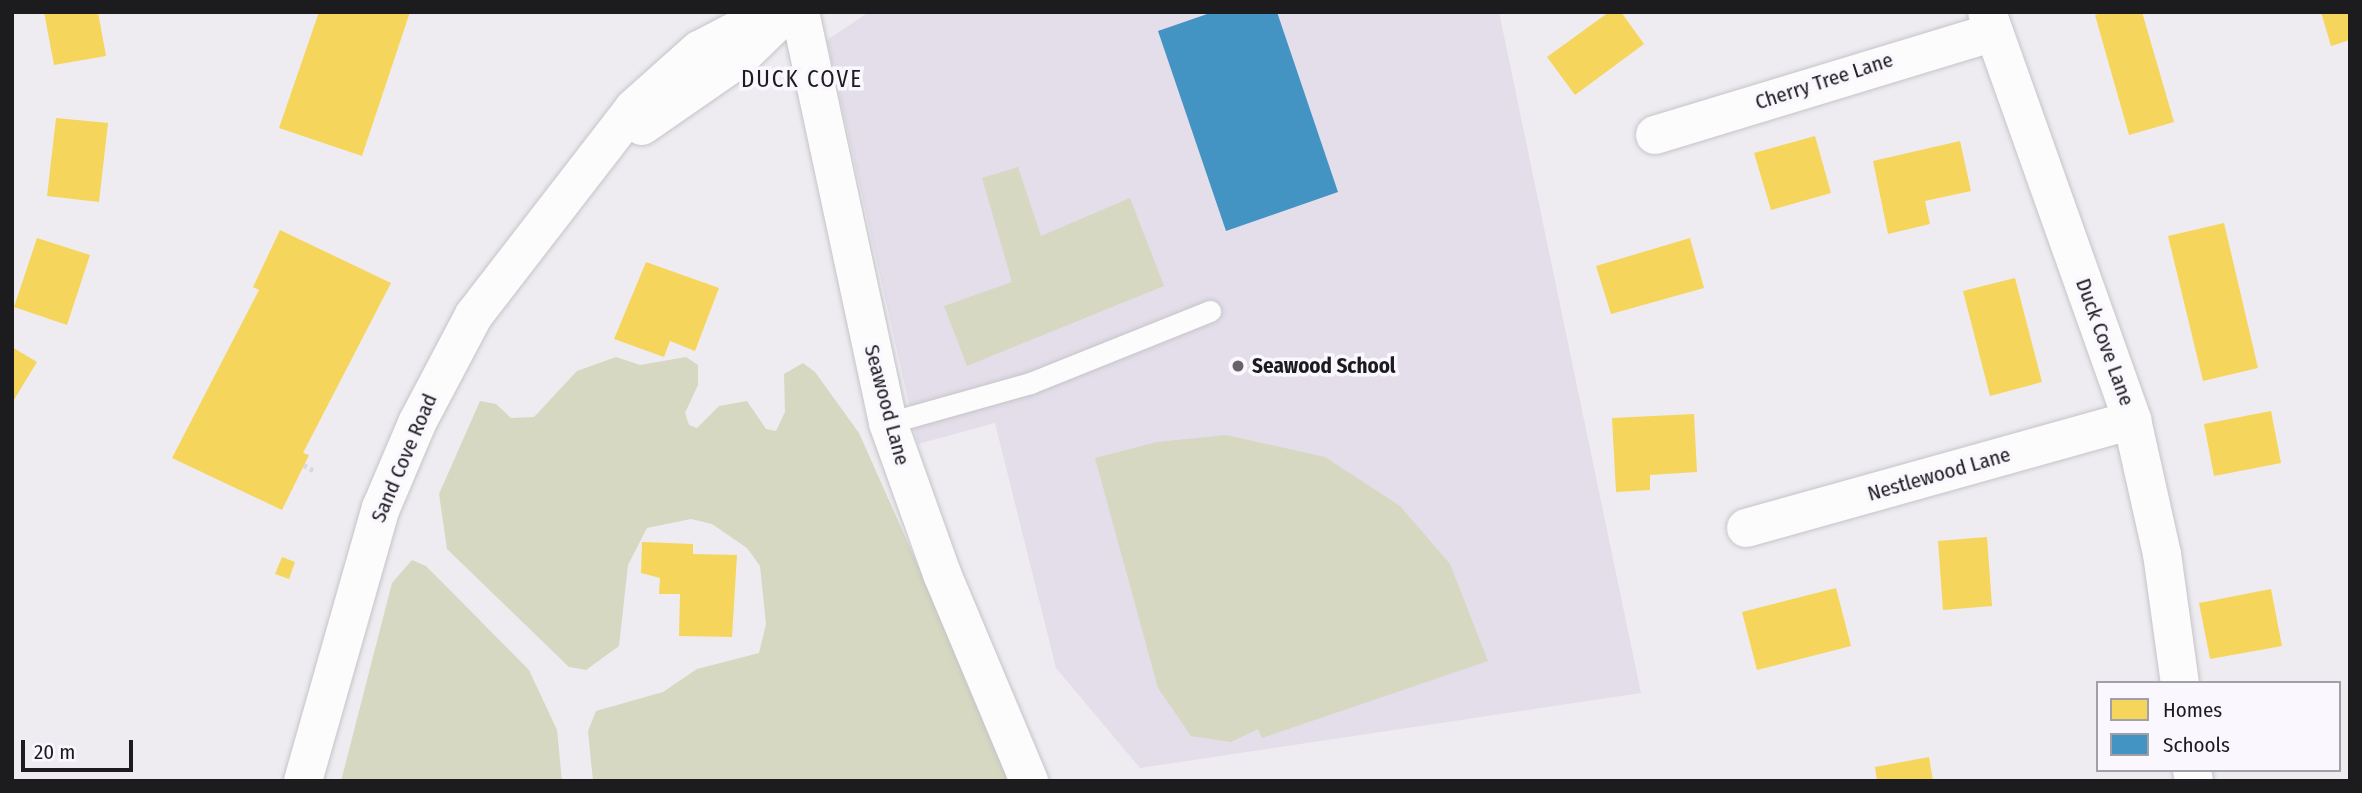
<!DOCTYPE html>
<style>
body{margin:0}
#map{position:relative;width:2362px;height:793px;overflow:hidden;background:#eeecf1;font-family:"Fira Sans Condensed",sans-serif}
div>[style]{position:absolute}
[style*='--x']{left:calc(var(--x)*1px);top:calc(var(--y)*1px);width:calc(var(--w)*1px);rotate:calc(var(--a)*1deg)}
.built>*{inset:0;background:#e3deea}
.green>*{inset:0;background:#d6d8c1}
.homes>*{inset:0;background:#f6d55c}
.schools>*{inset:0;background:#4393c3}
.path>*{height:4.5px;margin-top:-2.25px;transform-origin:0;background:repeating-linear-gradient(90deg,#dad9da 0 3.5px,transparent 0 7px)}
.roads{filter:drop-shadow(0 0 2px #c5c4c8) drop-shadow(0 0 2px #c5c4c8)}
.lane>*{height:21px;margin:-10.5px;padding:0 10.5px;transform-origin:10.5px;border-radius:10.5px;background:#fcfcfd}
.street>*{height:38px;margin:-19px;padding:0 19px;transform-origin:19px;border-radius:19px;background:#fcfcfd}
.secondary>*{height:38px;margin:-19px;padding:0 19px;transform-origin:19px;border-radius:19px;background:#fcfcfd}
.dots>*{width:19px;height:19px;translate:-50% -50%;box-sizing:border-box;border:4px solid #faf8fe;border-radius:50%}
span{translate:-50% -50%;white-space:nowrap;text-align:center;line-height:1.15;-webkit-text-stroke:7px #faf8fe;paint-order:stroke}
.street-label{font-size:21px;color:#1c1b1e}
.poi-label{font-size:21px;color:#1c1b1e;font-weight:700}
.left{translate:0 -50%;text-align:left}
.neighbourhood-label{font-size:23px;color:#1c1b1e;letter-spacing:2px}
.frame{position:absolute;inset:0;border:14px solid #1c1b1e;pointer-events:none}
.legend{position:absolute;left:2096px;top:681px;width:245px;height:91px;box-sizing:border-box;background:#faf8fe;border:2px solid #a1a0a4;margin:0;padding:9px 12px;list-style:none;font-size:21px;color:#1c1b1e}
.legend li{display:flex;align-items:center;gap:14px;height:35px}
.legend b{width:35px;border:2px solid #a1a0a4}
.scale{position:absolute;left:21px;top:740px;width:112px;height:32px;box-sizing:border-box;border:4px solid #1c1b1e;border-top:0;padding-left:9px;font-size:21px;line-height:24px;white-space:nowrap;color:#1c1b1e;-webkit-text-stroke:5px #faf8fe;paint-order:stroke}
</style>
<div id="map">
<div class="built">
<div style="clip-path:polygon(869px 12px,1499px 12px,1641px 693px,1140px 768px,1056px 668px,995px 423px,918px 444px,827px 40px)"></div>
</div>
<div class="green">
<div style="clip-path:polygon(1018px 167px,1041px 236px,1130px 198px,1164px 286px,967px 366px,944px 306px,1012px 282px,982px 178px)"></div>
<div style="clip-path:polygon(616px 357px,640px 365px,686px 357px,698px 365px,698px 385px,685px 413px,689px 425px,697px 428px,719px 406px,747px 401px,766px 429px,776px 431px,785px 412px,784px 374px,803px 363px,815px 372px,859px 433px,1014px 781px,593px 781px,588px 731px,596px 711px,663px 692px,697px 669px,759px 653px,766px 624px,760px 566px,747px 548px,712px 524px,691px 519px,647px 528px,628px 565px,619px 646px,586px 670px,569px 667px,447px 549px,439px 494px,480px 401px,496px 404px,511px 418px,534px 417px,577px 371px)"></div>
<div style="clip-path:polygon(1226px 435px,1325px 457px,1400px 506px,1450px 564px,1488px 661px,1262px 738px,1258px 729px,1231px 742px,1191px 736px,1158px 688px,1095px 458px,1157px 442px)"></div>
<div style="clip-path:polygon(412px 560px,426px 566px,529px 670px,557px 730px,562px 781px,341px 781px,392px 583px)"></div>
</div>
<div class="homes">
<div style="clip-path:polygon(44px 12px,98px 12px,106px 56px,54px 65px)"></div>
<div style="clip-path:polygon(319px 12px,410px 12px,362px 156px,279px 128px)"></div>
<div style="clip-path:polygon(1609px 12px,1621px 12px,1644px 44px,1575px 95px,1547px 57px)"></div>
<div style="clip-path:polygon(2106px 12px,2142px 12px,2174px 122px,2129px 135px,2095px 15px)"></div>
<div style="clip-path:polygon(2321px 12px,2350px 12px,2350px 40px,2331px 46px)"></div>
<div style="clip-path:polygon(56px 118px,108px 123px,99px 202px,47px 196px)"></div>
<div style="clip-path:polygon(1815px 136px,1831px 193px,1771px 210px,1754px 153px)"></div>
<div style="clip-path:polygon(1960px 141px,1971px 191px,1925px 201px,1930px 224px,1888px 234px,1873px 161px)"></div>
<div style="clip-path:polygon(2224px 223px,2258px 368px,2203px 381px,2168px 236px)"></div>
<div style="clip-path:polygon(280px 230px,391px 283px,303px 453px,309px 455px,282px 510px,172px 458px,259px 290px,253px 287px)"></div>
<div style="clip-path:polygon(37px 238px,90px 255px,67px 325px,14px 307px)"></div>
<div style="clip-path:polygon(1690px 238px,1704px 288px,1611px 314px,1596px 266px)"></div>
<div style="clip-path:polygon(646px 262px,719px 288px,695px 351px,670px 341px,664px 357px,614px 339px)"></div>
<div style="clip-path:polygon(2015px 278px,2042px 382px,1990px 396px,1963px 291px)"></div>
<div style="clip-path:polygon(12px 347px,37px 362px,12px 403px)"></div>
<div style="clip-path:polygon(2271px 411px,2281px 463px,2214px 476px,2204px 424px)"></div>
<div style="clip-path:polygon(1694px 414px,1697px 472px,1650px 475px,1650px 490px,1616px 492px,1612px 418px)"></div>
<div style="clip-path:polygon(1987px 537px,1992px 606px,1943px 610px,1938px 541px)"></div>
<div style="clip-path:polygon(642px 542px,693px 544px,693px 554px,737px 555px,732px 637px,679px 636px,680px 594px,659px 594px,660px 578px,641px 573px)"></div>
<div style="clip-path:polygon(282px 557px,295px 562px,289px 579px,275px 574px)"></div>
<div style="clip-path:polygon(1836px 588px,1851px 646px,1757px 670px,1742px 612px)"></div>
<div style="clip-path:polygon(2271px 589px,2282px 646px,2210px 659px,2199px 603px)"></div>
<div style="clip-path:polygon(1929px 757px,1933px 781px,1877px 781px,1875px 767px)"></div>
</div>
<div class="schools">
<div style="clip-path:polygon(1213px 12px,1277px 12px,1338px 192px,1226px 231px,1158px 31px)"></div>
</div>
<div class="path">
<div style="--x:304;--y:465;--w:13;--a:29"></div>
</div>
<div class="roads">
<div class="lane">
<div style="--x:888;--y:423;--w:148;--a:-15.7"></div>
<div style="--x:1030;--y:383;--w:194;--a:-21.8"></div>
</div>
<div class="street">
<div style="--x:800;--y:12;--w:420;--a:77.9"></div>
<div style="--x:888;--y:423;--w:160;--a:70.3"></div>
<div style="--x:942;--y:574;--w:225;--a:67.2"></div>
<div style="--x:1987;--y:12;--w:433;--a:70.4"></div>
<div style="--x:2132;--y:420;--w:137;--a:77.4"></div>
<div style="--x:2162;--y:554;--w:130;--a:82.1"></div>
<div style="--x:1655;--y:135;--w:354;--a:-16.9"></div>
<div style="--x:1746;--y:528;--w:401;--a:-15.6"></div>
<div style="--x:2192;--y:770;--w:11;--a:80"></div>
</div>
<div class="secondary">
<div style="--x:642;--y:126;--w:119;--a:-34.8"></div>
<div style="--x:740;--y:58;--w:52;--a:-44.2"></div>
<div style="--x:303;--y:781;--w:284;--a:-74.1"></div>
<div style="--x:381;--y:508;--w:92;--a:-67"></div>
<div style="--x:417;--y:423;--w:122;--a:-62.2"></div>
<div style="--x:474;--y:315;--w:260;--a:-52.3"></div>
<div style="--x:633;--y:109;--w:89;--a:-41.8"></div>
<div style="--x:699;--y:50;--w:82;--a:-27.5"></div>
</div>
</div>
<div class="dots">
<div style="left:1238px;top:366px;background:#666468"></div>
</div>
<div class="street-label">
<span style="left:1824px;top:81px;rotate:-18deg">Cherry Tree Lane</span>
<span style="left:2105px;top:342px;rotate:70deg">Duck Cove Lane</span>
<span style="left:887px;top:405px;rotate:75deg">Seawood Lane</span>
<span style="left:404px;top:458px;rotate:-67deg">Sand Cove Road</span>
<span style="left:1939px;top:474px;rotate:-16deg">Nestlewood Lane</span>
</div>
<div class="poi-label">
<span class="left" style="left:1252px;top:366px">Seawood School</span>
</div>
<div class="neighbourhood-label">
<span style="left:802px;top:79px">DUCK COVE</span>
</div>
<div class="frame"></div>
<ul class="legend">
<li><b style="height:19px;background:#f6d55c"></b>Homes</li>
<li><b style="height:19px;background:#4393c3"></b>Schools</li>
</ul>
<div class="scale">20 m</div>
</div>
